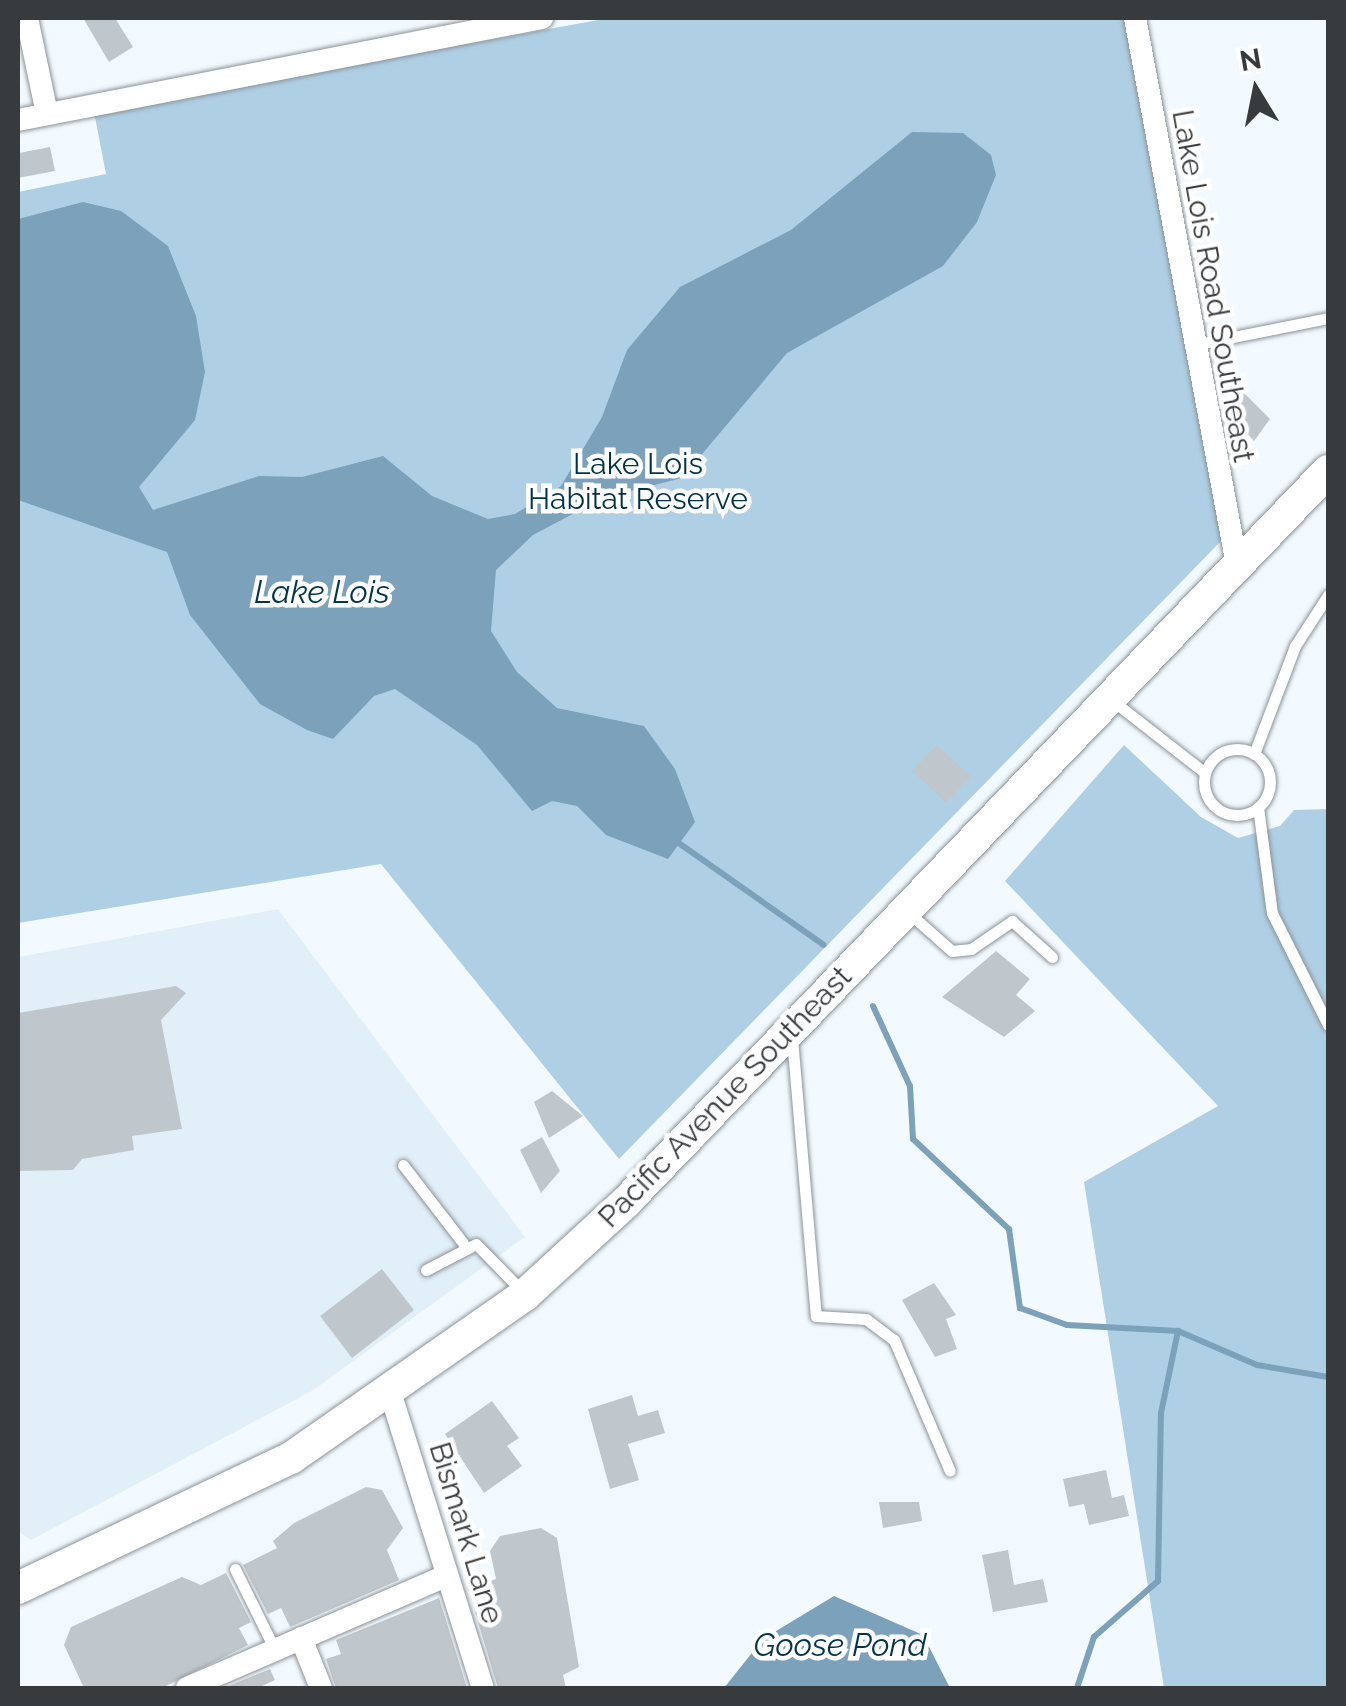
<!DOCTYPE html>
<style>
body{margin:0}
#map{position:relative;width:1346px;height:1706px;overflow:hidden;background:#f2faff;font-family:Raleway,sans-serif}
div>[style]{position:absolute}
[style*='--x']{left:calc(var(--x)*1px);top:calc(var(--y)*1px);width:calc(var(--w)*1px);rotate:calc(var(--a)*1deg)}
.built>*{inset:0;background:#e1eff9}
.green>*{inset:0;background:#afcfe5}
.water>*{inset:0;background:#7ca1ba}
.stream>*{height:6px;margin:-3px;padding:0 3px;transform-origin:3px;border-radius:3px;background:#7ca1ba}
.building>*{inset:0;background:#c0c7cc}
.roads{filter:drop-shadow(0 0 2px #8c9398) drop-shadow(0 0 2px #8c9398)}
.service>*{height:11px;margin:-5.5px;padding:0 5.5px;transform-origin:5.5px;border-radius:5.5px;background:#fff}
.service>.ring{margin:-5.5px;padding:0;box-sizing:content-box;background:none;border:11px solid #fff;border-radius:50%}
.minor>*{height:22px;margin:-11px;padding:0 11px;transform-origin:11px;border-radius:11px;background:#fff}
.secondary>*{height:32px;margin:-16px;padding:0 16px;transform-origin:16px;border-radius:16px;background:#fff}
span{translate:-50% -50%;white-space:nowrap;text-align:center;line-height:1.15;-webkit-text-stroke:9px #fff;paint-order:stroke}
.street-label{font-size:30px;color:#383b3d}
.park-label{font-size:30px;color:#00324c}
.water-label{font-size:32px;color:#01354e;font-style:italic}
.frame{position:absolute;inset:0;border:20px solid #383b3d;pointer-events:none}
.north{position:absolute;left:1206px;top:40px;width:100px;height:100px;-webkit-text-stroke:8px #fff;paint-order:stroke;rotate:350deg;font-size:28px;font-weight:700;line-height:40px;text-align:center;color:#383b3d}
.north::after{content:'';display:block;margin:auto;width:35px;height:45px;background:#383b3d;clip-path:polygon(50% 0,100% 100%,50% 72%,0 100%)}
</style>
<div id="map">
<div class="built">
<div style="clip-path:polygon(278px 909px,525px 1237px,312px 1391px,31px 1540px,18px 1531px,18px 957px)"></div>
</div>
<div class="green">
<div style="clip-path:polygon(609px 18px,1127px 18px,1224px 538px,619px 1159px,381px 864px,18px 923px,18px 192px,106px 174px,94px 112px)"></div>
<div style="clip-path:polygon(1124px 745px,1201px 817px,1238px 838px,1280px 826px,1294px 810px,1328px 809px,1328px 1688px,1164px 1688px,1084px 1182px,1218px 1106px,1005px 881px)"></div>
</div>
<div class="water">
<div style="clip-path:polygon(912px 132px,963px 133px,991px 155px,996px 175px,977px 222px,943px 266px,787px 353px,682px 478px,603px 498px,533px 535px,496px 570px,491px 631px,517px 672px,557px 708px,644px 726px,675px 769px,695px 822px,668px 859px,606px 835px,577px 806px,552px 801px,532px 811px,477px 745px,395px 689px,374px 696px,333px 739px,307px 730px,260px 704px,190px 615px,167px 552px,18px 500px,18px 219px,83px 202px,121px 211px,168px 246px,196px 316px,205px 372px,195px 420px,139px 487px,153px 510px,259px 476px,302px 477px,383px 456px,432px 496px,488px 519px,515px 514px,561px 486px,602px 417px,627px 350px,680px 287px,791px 230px)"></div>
<div style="clip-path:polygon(834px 1596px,923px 1635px,950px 1688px,724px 1688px,763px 1639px)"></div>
</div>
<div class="stream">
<div style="--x:673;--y:839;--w:184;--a:35.1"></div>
<div style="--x:873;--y:1006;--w:88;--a:65.2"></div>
<div style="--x:910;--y:1086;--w:53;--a:86.8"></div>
<div style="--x:913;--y:1139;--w:132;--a:43.2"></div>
<div style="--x:1009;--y:1229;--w:80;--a:82.1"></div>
<div style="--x:1020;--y:1308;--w:50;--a:19.9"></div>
<div style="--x:1067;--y:1325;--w:111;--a:3.1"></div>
<div style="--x:1178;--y:1331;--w:86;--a:23.3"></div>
<div style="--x:1257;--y:1365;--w:72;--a:9.6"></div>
<div style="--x:1077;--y:1688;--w:54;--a:-71.6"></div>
<div style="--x:1094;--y:1637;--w:85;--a:-41.2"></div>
<div style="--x:1158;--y:1581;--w:168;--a:-89"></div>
<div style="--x:1161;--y:1413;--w:84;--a:-78.3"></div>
</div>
<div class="building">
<div style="clip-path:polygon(83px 18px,115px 18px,133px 47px,109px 62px)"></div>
<div style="clip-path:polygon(50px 147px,55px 171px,18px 178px,19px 153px)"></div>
<div style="clip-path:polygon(1242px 391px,1270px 419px,1254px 441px,1224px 408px)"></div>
<div style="clip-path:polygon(937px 745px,971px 776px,946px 803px,912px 771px)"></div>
<div style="clip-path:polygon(996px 951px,1030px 979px,1016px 995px,1035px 1011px,1004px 1037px,942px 997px)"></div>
<div style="clip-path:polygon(176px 986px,186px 993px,161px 1020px,182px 1129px,132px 1136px,134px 1150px,82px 1159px,73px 1170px,18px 1171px,18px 1013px)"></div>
<div style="clip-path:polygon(552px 1091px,583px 1116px,549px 1138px,534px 1102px)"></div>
<div style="clip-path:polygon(542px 1137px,560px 1171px,541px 1193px,520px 1150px)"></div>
<div style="clip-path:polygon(382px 1269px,414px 1310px,352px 1358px,320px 1316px)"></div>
<div style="clip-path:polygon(934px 1283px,956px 1315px,946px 1319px,957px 1349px,935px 1357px,902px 1300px)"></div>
<div style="clip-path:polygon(632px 1395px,638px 1416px,658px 1410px,665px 1433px,628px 1444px,639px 1480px,610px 1489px,588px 1409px)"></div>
<div style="clip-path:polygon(492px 1401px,519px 1438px,507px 1446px,522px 1466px,484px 1493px,445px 1434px)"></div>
<div style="clip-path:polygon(1106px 1470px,1112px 1498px,1124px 1495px,1129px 1516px,1089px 1525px,1084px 1504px,1069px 1507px,1063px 1479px)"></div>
<div style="clip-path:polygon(366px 1487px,382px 1490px,403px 1528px,387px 1550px,399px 1580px,290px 1627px,281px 1608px,268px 1614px,243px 1565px,277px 1548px,273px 1541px,294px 1523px)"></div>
<div style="clip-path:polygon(879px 1502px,919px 1502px,922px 1521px,883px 1528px)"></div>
<div style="clip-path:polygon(541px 1528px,557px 1538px,579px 1667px,563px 1675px,566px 1688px,498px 1688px,468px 1589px,496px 1579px,490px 1551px,500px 1536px)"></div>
<div style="clip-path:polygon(1008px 1550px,1014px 1585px,1043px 1579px,1048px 1602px,993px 1612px,982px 1555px)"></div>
<div style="clip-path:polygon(226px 1573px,251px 1622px,239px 1628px,248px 1645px,162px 1688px,84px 1688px,64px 1645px,71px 1627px,182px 1577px,201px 1585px)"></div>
<div style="clip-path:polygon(439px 1598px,467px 1688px,336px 1688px,326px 1659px,341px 1654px,336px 1640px)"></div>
<div style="clip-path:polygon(270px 1669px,275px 1680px,258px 1688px,226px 1687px)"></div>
</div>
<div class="roads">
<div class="service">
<div style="--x:1193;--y:345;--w:138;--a:-11.3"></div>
<div style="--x:1113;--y:701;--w:117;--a:38"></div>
<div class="ring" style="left:1204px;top:749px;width:55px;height:55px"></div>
<div style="--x:1254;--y:754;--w:116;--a:-69.2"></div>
<div style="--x:1295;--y:646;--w:61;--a:-57.1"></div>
<div style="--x:1258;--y:807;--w:107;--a:82.5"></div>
<div style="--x:1272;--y:913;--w:125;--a:63.4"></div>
<div style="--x:909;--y:913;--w:57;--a:41.5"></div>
<div style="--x:952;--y:951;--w:19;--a:-6"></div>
<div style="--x:971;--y:949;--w:50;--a:-34.3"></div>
<div style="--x:1012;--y:921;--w:54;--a:42"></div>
<div style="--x:792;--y:1038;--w:279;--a:85.1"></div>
<div style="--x:816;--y:1316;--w:50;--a:3.4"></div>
<div style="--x:866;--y:1319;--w:35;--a:37"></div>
<div style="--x:894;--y:1340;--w:142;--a:66.9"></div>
<div style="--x:403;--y:1165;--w:98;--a:52.4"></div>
<div style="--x:426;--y:1270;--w:56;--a:-27.5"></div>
<div style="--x:476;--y:1244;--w:67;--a:45.6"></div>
<div style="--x:235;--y:1569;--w:90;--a:63.7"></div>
</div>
<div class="minor">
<div style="--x:27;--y:18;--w:98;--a:78.2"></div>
<div style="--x:1135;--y:18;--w:556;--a:79.44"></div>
<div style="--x:18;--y:120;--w:534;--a:-11.02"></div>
<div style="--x:391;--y:1395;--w:307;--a:72.6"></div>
<div style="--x:301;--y:1638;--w:54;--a:68.2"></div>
<div style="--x:187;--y:1688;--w:282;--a:-23.4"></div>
</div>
<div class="secondary">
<div style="--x:18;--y:1588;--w:302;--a:-25.5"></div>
<div style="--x:291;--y:1458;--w:285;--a:-34.9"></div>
<div style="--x:525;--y:1295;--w:136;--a:-42.6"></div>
<div style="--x:625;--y:1203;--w:1015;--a:-46.16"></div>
</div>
</div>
<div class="street-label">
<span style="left:1213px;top:286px;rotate:80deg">Lake Lois Road Southeast</span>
<span style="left:725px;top:1097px;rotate:-46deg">Pacific Avenue Southeast</span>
<span style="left:466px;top:1533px;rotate:73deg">Bismark Lane</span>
</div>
<div class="park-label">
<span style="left:638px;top:481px">Lake Lois<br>Habitat Reserve</span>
</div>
<div class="water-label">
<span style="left:322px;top:592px">Lake Lois</span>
<span style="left:840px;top:1645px">Goose Pond</span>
</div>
<div class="frame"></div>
<div class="north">N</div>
</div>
